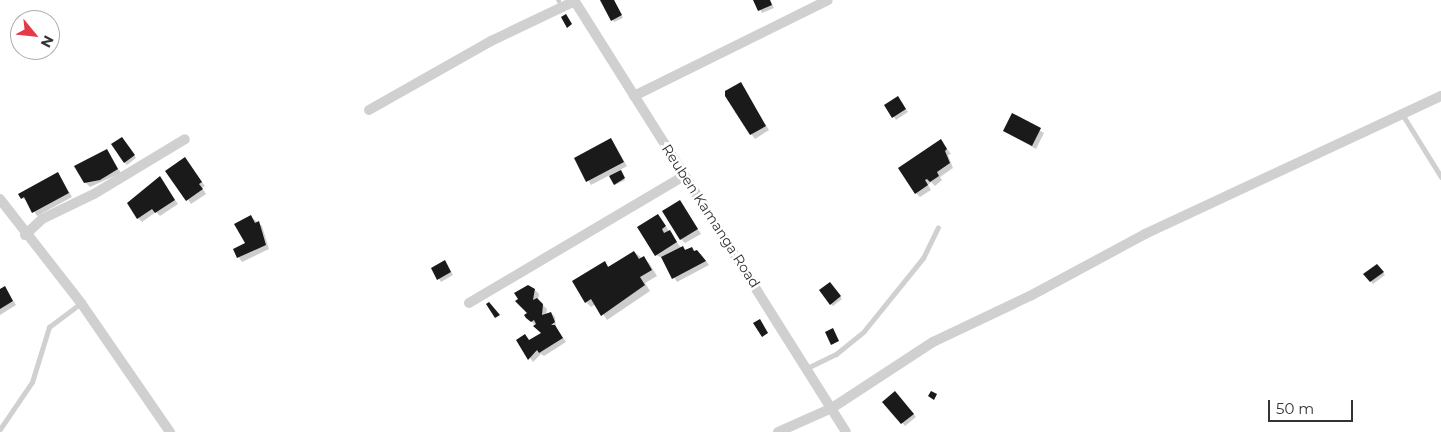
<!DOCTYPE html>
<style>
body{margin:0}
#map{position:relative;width:1441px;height:432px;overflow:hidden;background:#fff;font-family:Montserrat,sans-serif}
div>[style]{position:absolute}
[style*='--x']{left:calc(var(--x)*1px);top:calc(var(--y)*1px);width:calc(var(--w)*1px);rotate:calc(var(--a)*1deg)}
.shadow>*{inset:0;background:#0003}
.building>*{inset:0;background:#1a1a1a}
.service>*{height:5px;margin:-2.5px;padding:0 2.5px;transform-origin:2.5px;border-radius:2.5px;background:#d0d0d0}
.minor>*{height:10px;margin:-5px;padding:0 5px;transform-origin:5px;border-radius:5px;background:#d0d0d0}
span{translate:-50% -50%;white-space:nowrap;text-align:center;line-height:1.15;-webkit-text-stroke:5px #fff;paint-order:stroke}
.street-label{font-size:14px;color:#333}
.north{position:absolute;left:10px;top:10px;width:50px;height:50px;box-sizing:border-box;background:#fff;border:1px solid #adadad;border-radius:50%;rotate:118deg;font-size:14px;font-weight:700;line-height:20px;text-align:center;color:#333}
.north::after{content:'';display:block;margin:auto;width:18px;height:22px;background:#e63946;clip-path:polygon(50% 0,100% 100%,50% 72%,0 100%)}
.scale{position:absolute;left:1268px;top:400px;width:85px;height:22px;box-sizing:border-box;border:2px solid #333;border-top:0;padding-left:6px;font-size:15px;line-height:18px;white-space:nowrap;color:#333;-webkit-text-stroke:4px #fff;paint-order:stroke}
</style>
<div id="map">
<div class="shadow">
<div style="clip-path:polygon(556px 0,561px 0,561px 2px,558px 4px)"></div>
<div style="clip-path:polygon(602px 0,614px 0,623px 18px,614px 22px)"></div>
<div style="clip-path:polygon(755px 0,770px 0,774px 8px,762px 13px)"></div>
<div style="clip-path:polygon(740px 84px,769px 130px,755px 139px,735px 112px)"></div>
<div style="clip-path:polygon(898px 98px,908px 112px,896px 120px,886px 105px)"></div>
<div style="clip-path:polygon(1013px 115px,1044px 133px,1036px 149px,1004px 131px)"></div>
<div style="clip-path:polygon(611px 139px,627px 166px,620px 170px,625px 180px,615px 185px,610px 175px,591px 185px,575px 158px)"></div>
<div style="clip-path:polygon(124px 141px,136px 158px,127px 165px,125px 163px)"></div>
<div style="clip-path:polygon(941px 141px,951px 154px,948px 155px,953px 168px,940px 177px,942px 180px,935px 186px,931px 182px,928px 185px,931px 190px,920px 197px,916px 193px)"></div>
<div style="clip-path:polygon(106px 150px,121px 173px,90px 187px,85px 182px)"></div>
<div style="clip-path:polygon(185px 158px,205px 186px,202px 188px,206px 194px,191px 204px,167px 171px)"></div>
<div style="clip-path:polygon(58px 173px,72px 197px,37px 216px,28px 201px,22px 198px)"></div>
<div style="clip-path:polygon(160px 178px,178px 204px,160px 216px,156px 212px,142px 222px,138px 218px)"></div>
<div style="clip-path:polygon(680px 201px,701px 234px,685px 243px,681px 239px)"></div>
<div style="clip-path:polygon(658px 215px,681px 248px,701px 254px,709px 265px,677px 282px,662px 258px,656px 255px)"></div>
<div style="clip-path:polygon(251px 217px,262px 226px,269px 249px,242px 262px,234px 250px,247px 244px)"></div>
<div style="clip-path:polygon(634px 252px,649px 263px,657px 276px,645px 283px,650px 291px,607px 320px,596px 304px,591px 307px,586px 302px,605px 263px,609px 267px)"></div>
<div style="clip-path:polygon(447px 264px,453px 275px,441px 282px,433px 269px)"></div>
<div style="clip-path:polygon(1379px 268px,1385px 275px,1373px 284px,1365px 274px)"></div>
<div style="clip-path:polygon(833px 286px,842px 299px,833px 306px,831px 304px)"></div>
<div style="clip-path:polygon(5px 288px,16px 305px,0 315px,0 290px)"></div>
<div style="clip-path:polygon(535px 290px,539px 294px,538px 300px,547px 309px,546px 315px,551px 313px,555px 317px,556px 328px,566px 342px,544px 356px,541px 354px,533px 362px,518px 340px,530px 341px,543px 333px,531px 321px,529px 313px)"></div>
<div style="clip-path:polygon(895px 393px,916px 417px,905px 426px,884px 402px)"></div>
</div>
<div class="building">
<div style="clip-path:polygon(600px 0,614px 0,622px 15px,611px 21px)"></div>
<div style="clip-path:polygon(753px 0,770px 0,772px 5px,758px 11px)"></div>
<div style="clip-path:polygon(566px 14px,572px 24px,567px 28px,561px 17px)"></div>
<div style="clip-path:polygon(741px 82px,766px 126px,750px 135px,725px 96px,725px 91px)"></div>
<div style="clip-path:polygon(898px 96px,906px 109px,892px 118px,884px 105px)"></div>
<div style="clip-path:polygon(1012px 113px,1041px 128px,1032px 146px,1003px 131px)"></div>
<div style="clip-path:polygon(122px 137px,135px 155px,124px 163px,111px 144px)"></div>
<div style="clip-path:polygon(611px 138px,624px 162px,586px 182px,574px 158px)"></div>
<div style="clip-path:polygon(941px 139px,947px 149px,945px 151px,950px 163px,937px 172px,939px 176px,930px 182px,927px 179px,925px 180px,928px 185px,915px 194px,898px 168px)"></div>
<div style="clip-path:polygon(107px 149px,118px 169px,100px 180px,84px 183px,74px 166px)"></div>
<div style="clip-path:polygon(185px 157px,202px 182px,199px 184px,203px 189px,186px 201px,165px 171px)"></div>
<div style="clip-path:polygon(621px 170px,625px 178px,614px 185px,609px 176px)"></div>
<div style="clip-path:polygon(58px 172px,69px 193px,32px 213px,24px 197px,21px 199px,18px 194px)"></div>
<div style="clip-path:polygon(160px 176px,175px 200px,155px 213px,152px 209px,137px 219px,127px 203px)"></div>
<div style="clip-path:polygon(680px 200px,698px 229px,680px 240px,662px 211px)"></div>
<div style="clip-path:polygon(658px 214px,666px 226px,662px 229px,664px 233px,670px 230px,677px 242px,655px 256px,637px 227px)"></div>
<div style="clip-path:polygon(251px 215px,255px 223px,259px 221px,266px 245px,237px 258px,233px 249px,245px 243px,234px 224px)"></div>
<div style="clip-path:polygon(683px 246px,685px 250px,692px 247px,694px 251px,697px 250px,706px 261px,672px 279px,661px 257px)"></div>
<div style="clip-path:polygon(634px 251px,639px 259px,644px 256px,652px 270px,640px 277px,645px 285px,601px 316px,591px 299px,585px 303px,572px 281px,605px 261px,608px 267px)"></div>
<div style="clip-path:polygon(445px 260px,451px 272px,437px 280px,431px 268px)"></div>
<div style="clip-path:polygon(1377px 264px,1384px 272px,1370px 282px,1363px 274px)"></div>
<div style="clip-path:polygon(830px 282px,841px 296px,830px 305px,819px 290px)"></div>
<div style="clip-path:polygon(528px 285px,535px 289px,533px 300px,537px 298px,543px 304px,542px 315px,551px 312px,555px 322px,551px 325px,555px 325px,563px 338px,539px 353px,537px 350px,528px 360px,516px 340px,525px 334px,529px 340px,541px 333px,533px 326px,536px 324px,534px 320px,531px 322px,526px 318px,524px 315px,527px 313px,515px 301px,518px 299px,514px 293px)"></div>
<div style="clip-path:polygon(5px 286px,13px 301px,0 309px,0 289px)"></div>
<div style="clip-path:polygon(489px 302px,500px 315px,495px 318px,486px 304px)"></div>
<div style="clip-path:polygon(760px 319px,768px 333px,762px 337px,753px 323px)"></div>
<div style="clip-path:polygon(833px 328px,839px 341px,831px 345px,825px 332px)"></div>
<div style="clip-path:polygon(895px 391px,914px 414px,901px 424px,882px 402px)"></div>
<div style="clip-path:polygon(931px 391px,937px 394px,934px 400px,928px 396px)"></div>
</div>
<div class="service">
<div style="--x:1402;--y:114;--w:74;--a:58.2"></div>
<div style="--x:807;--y:368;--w:32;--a:-26"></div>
<div style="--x:836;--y:354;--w:36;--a:-39"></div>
<div style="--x:864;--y:331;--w:94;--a:-51.1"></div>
<div style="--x:923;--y:258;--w:34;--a:-64"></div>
<div style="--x:0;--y:429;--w:57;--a:-55.8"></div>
<div style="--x:32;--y:382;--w:58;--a:-72.8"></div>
<div style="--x:49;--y:327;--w:40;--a:-37"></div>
</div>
<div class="minor">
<div style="--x:574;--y:0;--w:510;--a:57.8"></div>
<div style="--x:634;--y:96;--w:216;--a:-26.3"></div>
<div style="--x:369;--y:110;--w:140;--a:-29.5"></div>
<div style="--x:491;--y:41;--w:93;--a:-25.5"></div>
<div style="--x:0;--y:199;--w:132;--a:52.1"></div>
<div style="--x:81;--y:303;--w:157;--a:55.4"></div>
<div style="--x:25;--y:235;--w:23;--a:-43"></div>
<div style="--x:42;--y:219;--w:58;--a:-25.7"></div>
<div style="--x:94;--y:194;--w:106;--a:-31.1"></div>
<div style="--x:469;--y:303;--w:250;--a:-30.6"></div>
<div style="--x:778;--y:432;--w:59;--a:-24"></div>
<div style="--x:832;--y:408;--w:121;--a:-33.2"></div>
<div style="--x:933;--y:342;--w:107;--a:-25.4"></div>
<div style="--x:1030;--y:296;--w:131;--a:-28.3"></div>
<div style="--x:1145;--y:234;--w:327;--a:-25"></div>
</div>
<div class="street-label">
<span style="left:711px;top:216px;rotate:57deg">Reuben Kamanga Road</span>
</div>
<div class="north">N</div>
<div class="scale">50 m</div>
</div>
